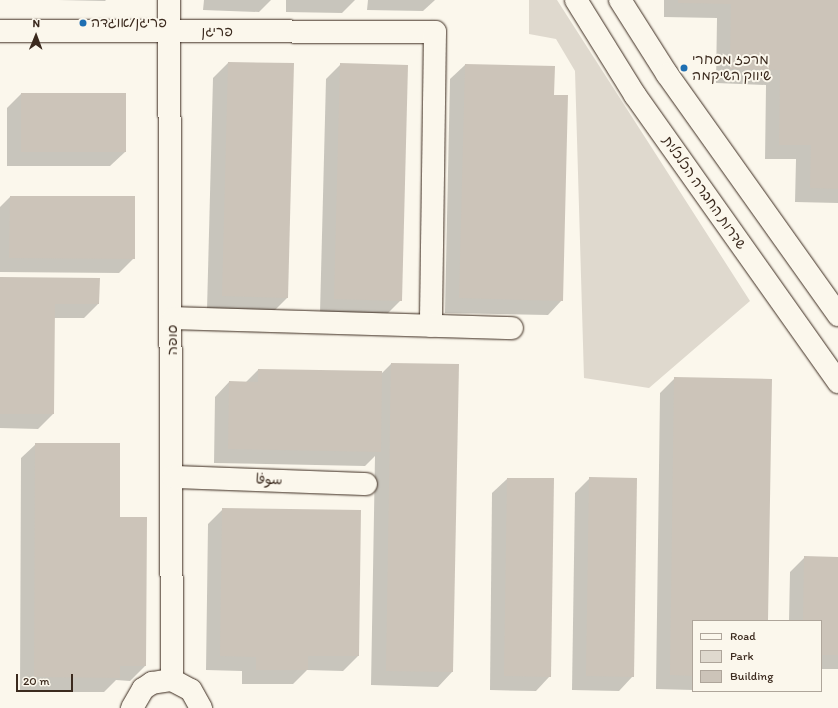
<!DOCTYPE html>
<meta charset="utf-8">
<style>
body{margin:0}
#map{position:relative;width:838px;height:708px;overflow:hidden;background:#fbf7ec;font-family:Itim,"Playpen Sans Arabic","Playpen Sans Hebrew",sans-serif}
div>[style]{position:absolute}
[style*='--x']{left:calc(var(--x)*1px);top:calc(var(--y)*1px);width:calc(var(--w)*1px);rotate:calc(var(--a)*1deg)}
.green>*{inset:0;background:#dfd9ce}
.shadow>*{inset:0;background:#0003}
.building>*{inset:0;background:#ccc4b9}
.roads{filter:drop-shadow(0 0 1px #3b2a1e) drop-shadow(0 0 1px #3b2a1e)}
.minor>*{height:22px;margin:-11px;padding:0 11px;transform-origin:11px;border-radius:11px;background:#fbf7ec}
.major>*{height:22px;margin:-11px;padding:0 11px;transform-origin:11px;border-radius:11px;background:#fbf7ec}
.dots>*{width:11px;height:11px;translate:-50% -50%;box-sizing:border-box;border:2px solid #fbf7ec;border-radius:50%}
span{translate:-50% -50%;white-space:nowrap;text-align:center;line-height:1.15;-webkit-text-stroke:4px #fbf7ec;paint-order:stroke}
.poi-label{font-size:14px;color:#3b2a1e}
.left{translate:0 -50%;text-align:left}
.street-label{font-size:14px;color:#3b2a1e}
.legend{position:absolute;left:692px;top:620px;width:130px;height:72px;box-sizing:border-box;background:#fbf7ec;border:1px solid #aea59a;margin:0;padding:5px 7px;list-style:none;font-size:12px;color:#3b2a1e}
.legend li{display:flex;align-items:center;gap:8px;height:20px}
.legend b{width:20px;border:1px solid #aea59a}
.north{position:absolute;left:16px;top:16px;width:40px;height:40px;-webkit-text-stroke:3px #fbf7ec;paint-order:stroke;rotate:1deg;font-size:11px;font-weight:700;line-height:16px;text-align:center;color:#3b2a1e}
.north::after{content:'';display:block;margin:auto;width:14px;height:18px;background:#3b2a1e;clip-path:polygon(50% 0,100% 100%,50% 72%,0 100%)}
.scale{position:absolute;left:16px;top:674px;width:57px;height:18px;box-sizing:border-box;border:2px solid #3b2a1e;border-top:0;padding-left:5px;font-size:12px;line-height:14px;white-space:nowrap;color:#3b2a1e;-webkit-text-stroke:3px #fbf7ec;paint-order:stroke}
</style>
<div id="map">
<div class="green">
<div style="clip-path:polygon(529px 0,557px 0,750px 301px,649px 388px,584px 378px,575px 71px,556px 39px,529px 34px)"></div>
</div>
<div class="shadow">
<div style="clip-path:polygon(58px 0,106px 0,105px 1px)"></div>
<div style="clip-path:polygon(204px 0,271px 0,259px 12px,203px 10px)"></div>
<div style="clip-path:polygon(286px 0,355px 0,342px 13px,286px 12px)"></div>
<div style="clip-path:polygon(368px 0,435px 0,423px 11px,367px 10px)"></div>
<div style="clip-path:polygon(664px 0,838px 0,838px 203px,795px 202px,796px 159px,765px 159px,766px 85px,716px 83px,717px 18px,664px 17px)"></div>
<div style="clip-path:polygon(228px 63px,293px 64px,287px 298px,273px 312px,207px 310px,213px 78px)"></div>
<div style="clip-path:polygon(341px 64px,401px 300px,386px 315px,320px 313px,326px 79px)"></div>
<div style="clip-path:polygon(465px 65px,562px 300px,548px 315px,445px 313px,450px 79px)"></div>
<div style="clip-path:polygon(21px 94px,125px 152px,110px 166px,7px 166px,7px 108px)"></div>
<div style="clip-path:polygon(10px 197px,134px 258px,119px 273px,0 272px,0 207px)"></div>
<div style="clip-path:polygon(0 278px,98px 304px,84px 318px,54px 318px,53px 414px,38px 429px,0 428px)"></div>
<div style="clip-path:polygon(391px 364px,452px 672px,438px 687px,371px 685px,375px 456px,365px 466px,214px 463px,215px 397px,229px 382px,246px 382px,258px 370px,381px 374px)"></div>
<div style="clip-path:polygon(675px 378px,767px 621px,693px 621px,693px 690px,656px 689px,660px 393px)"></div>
<div style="clip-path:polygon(36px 444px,119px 518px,145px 666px,130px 681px,116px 680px,104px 692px,20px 692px,21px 458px)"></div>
<div style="clip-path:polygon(590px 478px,633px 676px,619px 691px,572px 690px,575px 493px)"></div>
<div style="clip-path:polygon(507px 479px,550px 676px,536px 691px,490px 690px,492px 493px)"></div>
<div style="clip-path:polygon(223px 509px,358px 656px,343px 671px,307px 670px,293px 684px,242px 684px,242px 671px,206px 670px,208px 524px)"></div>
<div style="clip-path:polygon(805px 557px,838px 558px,838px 669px,821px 669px,821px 621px,789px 621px,790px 572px)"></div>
</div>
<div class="building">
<div style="clip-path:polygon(678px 0,838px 0,838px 189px,810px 188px,811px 145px,779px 145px,780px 70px,730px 69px,731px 4px,678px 3px)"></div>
<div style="clip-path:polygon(228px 62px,294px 63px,288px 298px,222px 296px)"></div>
<div style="clip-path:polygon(340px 63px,408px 65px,402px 301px,334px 299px)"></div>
<div style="clip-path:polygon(465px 64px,555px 66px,554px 95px,568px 95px,563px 301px,459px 298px)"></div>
<div style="clip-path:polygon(21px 93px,126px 93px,126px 152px,21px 152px)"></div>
<div style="clip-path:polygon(10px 196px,135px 196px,135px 259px,9px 258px)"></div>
<div style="clip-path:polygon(0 277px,100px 278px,99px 304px,55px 304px,54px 414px,0 414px)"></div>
<div style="clip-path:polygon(391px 363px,459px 364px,453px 672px,386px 671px)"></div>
<div style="clip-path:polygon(258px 369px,382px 371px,381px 452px,228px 449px,229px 381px,258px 382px)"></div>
<div style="clip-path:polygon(674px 377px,772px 379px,768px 621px,693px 621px,693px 676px,670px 675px)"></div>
<div style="clip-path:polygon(35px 443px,120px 443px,120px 517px,147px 517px,146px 666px,120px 666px,120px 678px,34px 677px)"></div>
<div style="clip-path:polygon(589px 477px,637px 478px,634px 677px,586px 676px)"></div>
<div style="clip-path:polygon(507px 478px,554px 478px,551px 677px,504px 676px)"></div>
<div style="clip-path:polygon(222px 508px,361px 510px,359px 656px,308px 656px,308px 670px,256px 670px,256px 657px,220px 656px)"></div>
<div style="clip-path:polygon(804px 556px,838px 557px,838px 655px,821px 655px,821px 621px,803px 621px)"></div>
</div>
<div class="roads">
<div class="minor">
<div style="--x:169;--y:0;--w:680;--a:89.75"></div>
<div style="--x:0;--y:31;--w:435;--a:0.1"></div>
<div style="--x:435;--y:32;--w:294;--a:90.8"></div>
<div style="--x:173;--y:318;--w:339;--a:1.7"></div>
<div style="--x:173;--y:477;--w:193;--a:2.1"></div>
<div style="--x:132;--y:708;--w:22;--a:-60"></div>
<div style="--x:143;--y:689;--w:11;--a:-34"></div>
<div style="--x:152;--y:683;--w:20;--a:-9"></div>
<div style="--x:172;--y:680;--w:21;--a:28"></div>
<div style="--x:191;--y:690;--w:21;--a:61"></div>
</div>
<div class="major">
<div style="--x:576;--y:0;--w:112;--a:58.2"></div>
<div style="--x:635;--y:95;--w:352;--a:54.7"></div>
<div style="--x:620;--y:0;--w:88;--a:57.6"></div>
<div style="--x:667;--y:74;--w:296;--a:54.6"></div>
</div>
</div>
<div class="dots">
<div style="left:83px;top:23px;background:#1f6fb2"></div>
<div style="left:684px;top:68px;background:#1f6fb2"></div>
</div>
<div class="poi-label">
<span class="left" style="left:91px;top:23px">פריגן/אוגדה</span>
<span class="left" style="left:692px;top:68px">מרכז מסחרי<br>שיווק השיקמה</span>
</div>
<div class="street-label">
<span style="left:217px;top:32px">פריגן</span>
<span style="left:704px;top:193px;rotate:55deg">שדרות החברה הכלכלית</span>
<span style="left:173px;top:340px;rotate:-90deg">סופה</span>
<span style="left:269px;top:480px;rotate:2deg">سوفا</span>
</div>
<ul class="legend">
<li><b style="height:5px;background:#fbf7ec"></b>Road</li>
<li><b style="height:11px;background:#dfd9ce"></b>Park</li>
<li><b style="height:11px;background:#ccc4b9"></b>Building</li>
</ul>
<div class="north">N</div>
<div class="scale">20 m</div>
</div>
